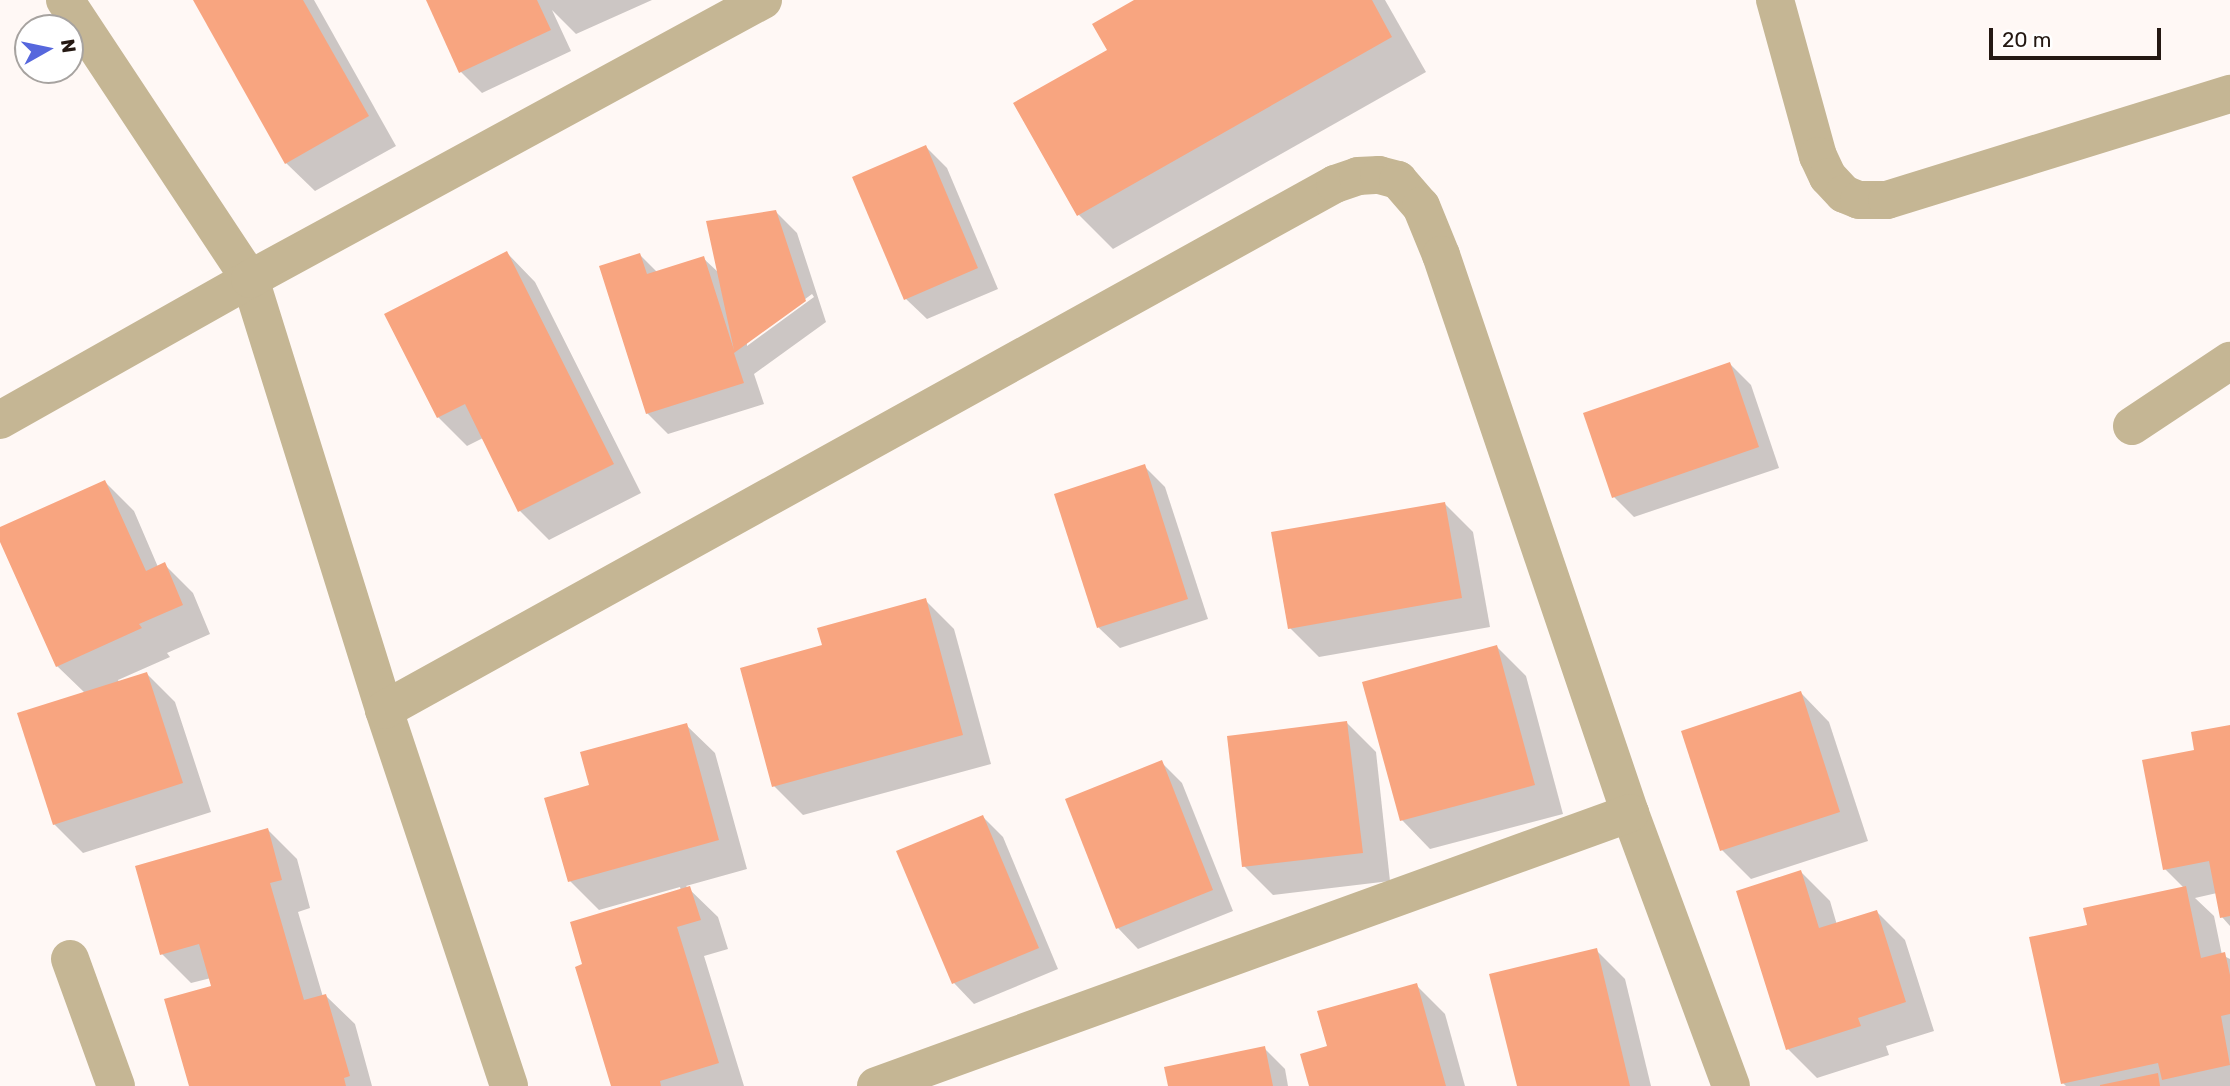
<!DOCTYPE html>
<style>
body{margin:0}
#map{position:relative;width:2230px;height:1086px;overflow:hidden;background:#fff8f5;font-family:Rubik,sans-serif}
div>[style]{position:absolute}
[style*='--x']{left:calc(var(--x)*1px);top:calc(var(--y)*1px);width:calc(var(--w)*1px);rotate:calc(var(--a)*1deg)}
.shadow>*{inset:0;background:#0003}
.building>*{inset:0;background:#f8a580}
.minor>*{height:38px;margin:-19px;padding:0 19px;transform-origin:19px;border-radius:19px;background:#c5b694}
span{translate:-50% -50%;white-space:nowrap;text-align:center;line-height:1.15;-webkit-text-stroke:5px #fff;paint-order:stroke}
.north{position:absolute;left:14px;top:14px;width:70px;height:70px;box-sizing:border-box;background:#fff;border:2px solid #a7a3a0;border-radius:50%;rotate:81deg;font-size:19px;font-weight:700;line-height:28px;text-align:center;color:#241812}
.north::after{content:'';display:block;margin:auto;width:24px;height:32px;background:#5667dd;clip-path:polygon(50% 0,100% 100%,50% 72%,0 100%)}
.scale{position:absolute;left:1989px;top:28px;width:172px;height:32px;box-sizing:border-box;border:4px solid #241812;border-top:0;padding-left:9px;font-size:21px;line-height:24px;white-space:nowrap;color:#241812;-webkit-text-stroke:5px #fff;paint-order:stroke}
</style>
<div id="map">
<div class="shadow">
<div style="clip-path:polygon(195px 0,314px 0,396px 146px,315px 191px,286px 163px)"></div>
<div style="clip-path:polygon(428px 0,652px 0,576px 34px,552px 10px,571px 51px,482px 93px,461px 72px)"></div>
<div style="clip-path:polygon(1137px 0,1385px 0,1426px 72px,1113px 249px,1079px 215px)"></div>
<div style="clip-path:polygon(926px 147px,947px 168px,998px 289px,927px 319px,906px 299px)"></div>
<div style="clip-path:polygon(evenodd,776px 212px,797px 233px,826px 322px,754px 374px,764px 404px,668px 434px,647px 413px,640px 255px,657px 272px,703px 258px,719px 273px,776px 212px,812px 294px,814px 297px,747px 346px,747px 342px,812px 294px)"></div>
<div style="clip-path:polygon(507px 253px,535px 282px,641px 493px,549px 540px,520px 511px,483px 438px,467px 446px,438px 417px)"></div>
<div style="clip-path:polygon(1730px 364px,1751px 385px,1779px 468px,1634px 517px,1614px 497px)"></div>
<div style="clip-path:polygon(1144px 466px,1165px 487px,1208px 619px,1120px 648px,1099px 628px,1056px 495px)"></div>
<div style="clip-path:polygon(105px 482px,134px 511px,158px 567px,164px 564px,193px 593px,210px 634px,167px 653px,170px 657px,118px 680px,119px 682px,147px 674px,175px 702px,211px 812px,83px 853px,54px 824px,85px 693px,57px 666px,0 538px,0 529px)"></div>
<div style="clip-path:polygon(1444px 503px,1473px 532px,1490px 627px,1319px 657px,1290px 628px)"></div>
<div style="clip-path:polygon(925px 600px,954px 629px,991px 764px,803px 815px,774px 786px,824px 647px)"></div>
<div style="clip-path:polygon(1497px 647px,1526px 676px,1563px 814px,1430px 849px,1402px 820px)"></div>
<div style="clip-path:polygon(1801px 693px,1829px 722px,1868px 841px,1751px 879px,1722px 850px)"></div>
<div style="clip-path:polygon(1347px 723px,1376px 752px,1390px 881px,1273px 895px,1244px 866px)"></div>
<div style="clip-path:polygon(686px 725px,715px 753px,747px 869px,686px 886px,718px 917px,728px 949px,704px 956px,744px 1086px,613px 1086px,681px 891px,680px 887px,599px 910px,570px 881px,591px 786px)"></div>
<div style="clip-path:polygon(2230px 727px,2230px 926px,2222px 917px,2217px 893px,2195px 898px,2214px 916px,2222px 955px,2230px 959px,2230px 1086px,2066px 1086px,2063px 1083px,2089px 926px,2184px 888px,2165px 869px,2196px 752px)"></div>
<div style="clip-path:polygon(1161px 762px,1182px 783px,1233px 911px,1138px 949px,1118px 928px)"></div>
<div style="clip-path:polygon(983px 817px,1003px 837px,1058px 969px,974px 1004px,954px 983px)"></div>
<div style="clip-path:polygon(268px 830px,297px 859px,310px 908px,298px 912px,323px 997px,326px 996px,355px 1024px,372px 1086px,191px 1086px,214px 987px,211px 978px,191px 983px,162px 954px)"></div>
<div style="clip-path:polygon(1801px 872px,1830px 901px,1837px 925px,1877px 912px,1905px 940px,1934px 1031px,1886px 1046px,1889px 1055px,1817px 1078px,1788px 1049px)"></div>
<div style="clip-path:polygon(1596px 950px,1625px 979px,1651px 1086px,1518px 1086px)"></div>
<div style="clip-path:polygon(1416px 985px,1445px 1014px,1465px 1086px,1311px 1086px,1330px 1047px)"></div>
<div style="clip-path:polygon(1264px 1048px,1285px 1069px,1288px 1086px,1170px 1086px)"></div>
</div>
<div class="building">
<div style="clip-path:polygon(193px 0,303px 0,369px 116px,285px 164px)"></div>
<div style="clip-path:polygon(426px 0,537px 0,551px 30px,459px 73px)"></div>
<div style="clip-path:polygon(1134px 0,1372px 0,1392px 37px,1077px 216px,1013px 103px,1107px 50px,1092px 24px)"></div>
<div style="clip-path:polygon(926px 145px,978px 268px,904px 300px,852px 177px)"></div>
<div style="clip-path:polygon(776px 210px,806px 301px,734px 353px,744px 383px,646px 414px,599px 266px,640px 253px,647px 274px,704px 256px,734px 350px,706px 221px)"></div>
<div style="clip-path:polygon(507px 251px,614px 464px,518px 512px,465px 404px,437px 418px,384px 314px)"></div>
<div style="clip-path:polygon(1730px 362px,1759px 447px,1612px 498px,1583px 413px)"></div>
<div style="clip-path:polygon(1145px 464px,1188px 599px,1097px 628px,1054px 494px)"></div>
<div style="clip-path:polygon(105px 480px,146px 571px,165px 562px,183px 605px,139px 624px,142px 628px,56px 667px,0 542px,0 527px)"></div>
<div style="clip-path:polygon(1445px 502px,1462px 598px,1288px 629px,1271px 532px)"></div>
<div style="clip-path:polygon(926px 598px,963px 735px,772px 787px,740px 668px,822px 645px,817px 628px)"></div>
<div style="clip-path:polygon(1497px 645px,1535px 785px,1400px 821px,1362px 682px)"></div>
<div style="clip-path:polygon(147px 672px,183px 783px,53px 825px,17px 713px)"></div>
<div style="clip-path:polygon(1801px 691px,1840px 812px,1720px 851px,1681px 731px)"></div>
<div style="clip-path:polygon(1347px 721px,1363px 853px,1242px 867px,1227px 736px)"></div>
<div style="clip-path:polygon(687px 723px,719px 840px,568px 882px,544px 798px,589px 785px,580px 752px)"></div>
<div style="clip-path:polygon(2230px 725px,2230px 916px,2220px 918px,2209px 861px,2163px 870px,2142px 760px,2194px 750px,2191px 732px)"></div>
<div style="clip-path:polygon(1162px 760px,1213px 890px,1116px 929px,1065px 799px)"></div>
<div style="clip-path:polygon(983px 815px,1039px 948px,952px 984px,896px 851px)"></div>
<div style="clip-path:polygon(268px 828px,282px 880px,270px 883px,304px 1000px,326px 994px,350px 1076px,344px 1078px,346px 1086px,189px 1086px,164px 999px,211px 986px,199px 944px,160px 955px,135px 866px)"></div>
<div style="clip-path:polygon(1801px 870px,1819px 928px,1877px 910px,1906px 1002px,1858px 1018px,1861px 1026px,1786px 1050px,1736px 891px)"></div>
<div style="clip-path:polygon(690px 886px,701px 920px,677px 927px,719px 1063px,660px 1081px,661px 1086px,611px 1086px,575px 967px,582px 964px,570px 922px)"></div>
<div style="clip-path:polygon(2186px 886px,2201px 958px,2225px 952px,2230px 975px,2230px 1014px,2221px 1016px,2230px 1065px,2162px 1080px,2158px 1063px,2061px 1084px,2029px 937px,2087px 925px,2083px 908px)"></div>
<div style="clip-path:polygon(1597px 948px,1630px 1086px,1517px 1086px,1489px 974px)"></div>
<div style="clip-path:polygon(1417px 983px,1446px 1086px,1309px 1086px,1300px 1054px,1327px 1046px,1317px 1011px)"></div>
<div style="clip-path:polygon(1265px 1046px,1273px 1086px,1168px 1086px,1164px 1067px)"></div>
<div style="clip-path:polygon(2158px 1073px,2160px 1086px,2100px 1086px,2100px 1085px)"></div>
</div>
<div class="minor">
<div style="--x:65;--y:0;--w:335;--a:56.5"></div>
<div style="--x:250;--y:279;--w:451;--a:72.7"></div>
<div style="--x:384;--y:710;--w:396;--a:71.6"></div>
<div style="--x:1775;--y:0;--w:162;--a:74.6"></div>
<div style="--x:1818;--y:156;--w:23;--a:65"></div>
<div style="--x:1828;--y:177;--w:23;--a:47"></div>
<div style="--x:1844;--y:194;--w:16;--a:22"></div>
<div style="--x:1859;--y:200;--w:28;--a:0"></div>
<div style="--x:1887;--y:200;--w:359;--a:-17.2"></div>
<div style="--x:0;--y:420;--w:287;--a:-29.4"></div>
<div style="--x:250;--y:279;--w:584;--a:-28.54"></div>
<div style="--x:2132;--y:426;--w:118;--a:-33.6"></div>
<div style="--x:384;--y:710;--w:1087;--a:-28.95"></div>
<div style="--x:1335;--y:184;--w:24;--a:-19"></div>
<div style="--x:1358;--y:176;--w:21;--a:-3"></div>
<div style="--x:1379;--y:175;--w:20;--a:15"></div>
<div style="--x:1398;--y:180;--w:35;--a:49"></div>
<div style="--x:1421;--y:206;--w:53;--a:67.8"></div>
<div style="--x:1441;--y:255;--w:589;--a:71.29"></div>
<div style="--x:1630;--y:813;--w:291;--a:69.7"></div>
<div style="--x:70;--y:959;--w:135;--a:70.1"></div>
<div style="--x:876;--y:1086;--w:802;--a:-19.9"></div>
</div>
<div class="north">N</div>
<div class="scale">20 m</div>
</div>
